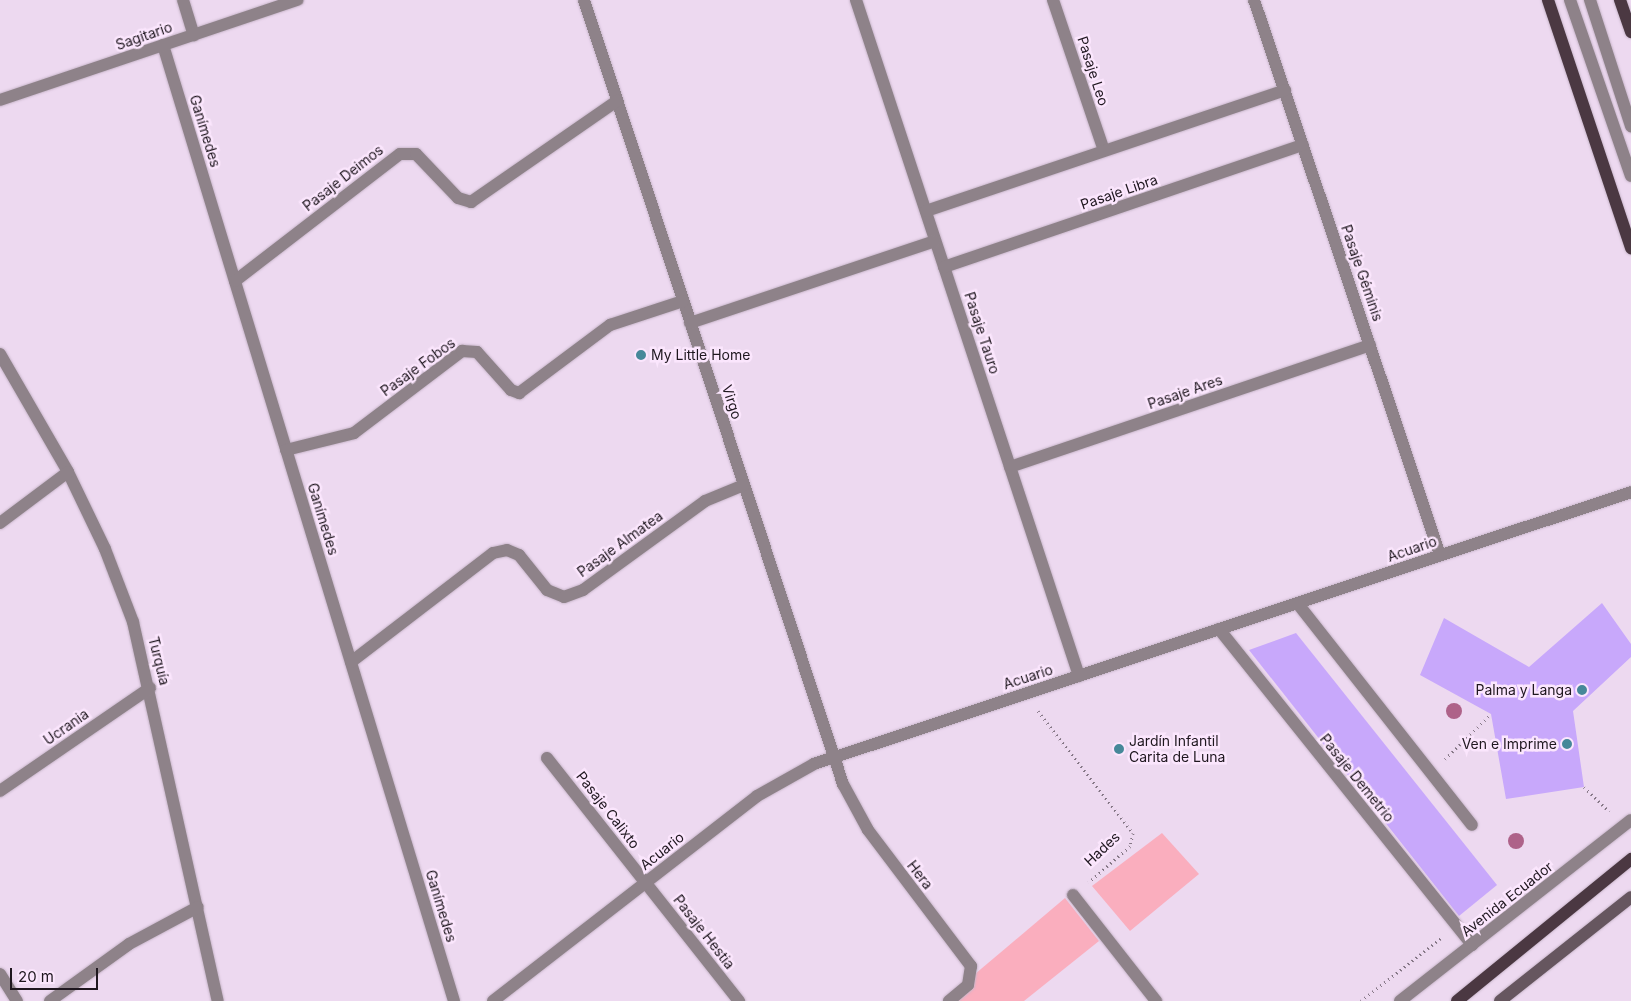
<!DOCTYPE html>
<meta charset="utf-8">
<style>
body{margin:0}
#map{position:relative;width:1631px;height:1001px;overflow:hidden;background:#edd9f0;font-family:Inter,sans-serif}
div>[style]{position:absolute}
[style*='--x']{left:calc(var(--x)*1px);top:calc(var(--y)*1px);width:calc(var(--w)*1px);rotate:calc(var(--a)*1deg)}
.green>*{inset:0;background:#faaebe}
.building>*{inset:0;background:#c8a8fb}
.path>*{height:3px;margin-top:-1.5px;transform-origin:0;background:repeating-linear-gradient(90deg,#857786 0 1px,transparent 0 5px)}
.roads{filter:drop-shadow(0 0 1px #c8b6ca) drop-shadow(0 0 1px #c8b6ca)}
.lane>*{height:12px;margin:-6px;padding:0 6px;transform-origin:6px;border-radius:6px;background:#8e8289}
.street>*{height:12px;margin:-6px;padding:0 6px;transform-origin:6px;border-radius:6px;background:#8e8289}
.secondary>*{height:12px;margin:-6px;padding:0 6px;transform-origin:6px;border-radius:6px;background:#66565f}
.primary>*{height:12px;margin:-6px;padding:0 6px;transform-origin:6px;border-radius:6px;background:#4b3842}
.trees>*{width:16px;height:16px;margin:-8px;border-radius:50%;background:#ae6289}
.dots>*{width:14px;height:14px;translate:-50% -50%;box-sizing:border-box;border:2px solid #fbe6fd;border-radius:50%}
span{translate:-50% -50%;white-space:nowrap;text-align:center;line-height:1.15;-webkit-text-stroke:5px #fbe6fd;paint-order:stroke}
.street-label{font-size:14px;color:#1f171f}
.poi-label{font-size:14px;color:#1f171f}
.left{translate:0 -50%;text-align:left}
.right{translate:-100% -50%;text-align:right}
.scale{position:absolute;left:10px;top:968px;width:88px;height:22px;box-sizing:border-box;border:2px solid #1f171f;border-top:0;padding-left:6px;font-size:15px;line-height:18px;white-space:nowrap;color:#1f171f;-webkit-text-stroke:4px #fbe6fd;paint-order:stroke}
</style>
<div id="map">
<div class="green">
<div style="clip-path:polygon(1162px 833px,1199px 874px,1130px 931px,1092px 886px)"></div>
<div style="clip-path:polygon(1065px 898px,1099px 941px,1024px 1001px,955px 1001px,962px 985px)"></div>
</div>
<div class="building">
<div style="clip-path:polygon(1602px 603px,1631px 644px,1631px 657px,1573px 711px,1584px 787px,1506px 799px,1491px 714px,1420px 675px,1444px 618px,1529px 667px)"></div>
<div style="clip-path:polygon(1296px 633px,1497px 885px,1459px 916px,1249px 650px)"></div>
</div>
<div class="path">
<div style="--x:1038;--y:711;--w:155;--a:52.1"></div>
<div style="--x:1133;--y:833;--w:13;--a:103"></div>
<div style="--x:1130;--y:846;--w:55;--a:138.7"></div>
<div style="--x:1445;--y:759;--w:64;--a:-44.4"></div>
<div style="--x:1584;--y:787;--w:35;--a:44"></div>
<div style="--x:1361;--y:1001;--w:102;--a:-38.2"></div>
</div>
<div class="roads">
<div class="lane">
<div style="--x:1570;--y:0;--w:186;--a:70.9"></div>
<div style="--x:1590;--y:0;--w:133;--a:72"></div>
<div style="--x:1298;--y:604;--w:281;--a:51.8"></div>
</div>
<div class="street">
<div style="--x:183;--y:0;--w:37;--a:73"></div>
<div style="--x:584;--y:0;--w:826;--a:71.72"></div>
<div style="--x:843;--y:784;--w:52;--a:61.5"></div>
<div style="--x:868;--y:830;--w:171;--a:52.9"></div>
<div style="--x:971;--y:966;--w:19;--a:99"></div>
<div style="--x:968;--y:985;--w:25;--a:140"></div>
<div style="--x:856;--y:0;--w:712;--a:71.74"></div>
<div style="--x:1053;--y:0;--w:159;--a:71.3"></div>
<div style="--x:1254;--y:0;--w:585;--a:71.47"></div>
<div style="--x:163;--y:45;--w:999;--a:73.07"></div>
<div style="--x:0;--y:100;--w:314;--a:-18.6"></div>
<div style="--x:926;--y:211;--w:379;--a:-18.6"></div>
<div style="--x:944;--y:267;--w:379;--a:-18.8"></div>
<div style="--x:235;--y:281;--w:208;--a:-37.6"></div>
<div style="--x:400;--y:154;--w:16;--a:0"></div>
<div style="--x:416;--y:154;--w:61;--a:46.3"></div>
<div style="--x:458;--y:198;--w:14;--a:17"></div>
<div style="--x:471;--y:202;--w:178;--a:-34.7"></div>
<div style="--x:690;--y:323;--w:258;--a:-18.5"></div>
<div style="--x:0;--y:354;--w:136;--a:60"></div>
<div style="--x:68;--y:472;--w:85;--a:64.3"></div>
<div style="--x:105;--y:549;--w:78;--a:69"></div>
<div style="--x:133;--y:622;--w:388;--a:77.4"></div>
<div style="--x:286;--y:450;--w:70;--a:-14"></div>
<div style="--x:354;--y:433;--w:136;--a:-37.2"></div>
<div style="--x:462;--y:351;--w:15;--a:4"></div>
<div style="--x:477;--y:352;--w:51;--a:48.2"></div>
<div style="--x:511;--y:390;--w:9;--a:21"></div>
<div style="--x:519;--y:393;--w:114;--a:-36.8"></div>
<div style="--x:610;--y:325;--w:77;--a:-18.2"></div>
<div style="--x:1010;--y:467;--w:380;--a:-18.7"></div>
<div style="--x:0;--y:523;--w:85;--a:-36.9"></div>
<div style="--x:1219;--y:629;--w:405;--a:51.3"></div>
<div style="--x:351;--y:662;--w:179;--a:-37.5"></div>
<div style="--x:493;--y:553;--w:14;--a:-12"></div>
<div style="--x:507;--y:550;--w:13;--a:23"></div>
<div style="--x:519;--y:555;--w:45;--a:51.3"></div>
<div style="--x:547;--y:590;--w:18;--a:22"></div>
<div style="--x:564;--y:597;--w:20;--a:-20"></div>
<div style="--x:583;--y:590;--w:151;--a:-36.1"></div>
<div style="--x:705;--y:501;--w:42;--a:-22.3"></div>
<div style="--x:547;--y:758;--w:310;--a:51.7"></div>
<div style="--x:0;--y:791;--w:182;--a:-34.5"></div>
<div style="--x:1073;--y:895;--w:135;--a:51.9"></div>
<div style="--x:0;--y:974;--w:32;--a:58"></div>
<div style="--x:50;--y:1001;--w:97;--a:-35.8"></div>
<div style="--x:129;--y:944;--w:78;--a:-28.2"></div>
<div style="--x:493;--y:1001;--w:334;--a:-37.8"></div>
<div style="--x:757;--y:796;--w:65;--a:-29.3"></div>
<div style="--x:814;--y:764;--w:861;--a:-18.41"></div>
<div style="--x:1400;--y:1001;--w:293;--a:-38.1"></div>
</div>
<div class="secondary">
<div style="--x:1500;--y:1001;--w:167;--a:-38.4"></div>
</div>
<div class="primary">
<div style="--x:1548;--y:0;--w:262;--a:71.5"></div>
<div style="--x:1620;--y:0;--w:34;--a:71"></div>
<div style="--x:1457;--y:1001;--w:225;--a:-39.2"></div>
</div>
</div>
<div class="trees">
<div style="left:1454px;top:711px"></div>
<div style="left:1516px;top:841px"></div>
</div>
<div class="dots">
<div style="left:641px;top:355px;background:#468899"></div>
<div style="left:1582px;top:690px;background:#468899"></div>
<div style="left:1567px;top:744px;background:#468899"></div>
<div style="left:1119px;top:749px;background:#468899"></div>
</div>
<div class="street-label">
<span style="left:144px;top:36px;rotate:-19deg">Sagitario</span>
<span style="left:1093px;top:71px;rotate:72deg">Pasaje Leo</span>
<span style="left:205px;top:131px;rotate:73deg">Ganímedes</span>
<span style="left:343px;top:178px;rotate:-38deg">Pasaje Deimos</span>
<span style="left:1119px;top:192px;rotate:-19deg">Pasaje Libra</span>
<span style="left:1362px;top:273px;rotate:71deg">Pasaje Géminis</span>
<span style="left:982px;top:333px;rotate:72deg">Pasaje Tauro</span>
<span style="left:418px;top:367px;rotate:-36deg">Pasaje Fobos</span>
<span style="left:1185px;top:392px;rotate:-19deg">Pasaje Ares</span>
<span style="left:732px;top:402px;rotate:72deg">Virgo</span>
<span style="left:323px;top:519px;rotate:73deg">Ganímedes</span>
<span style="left:620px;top:544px;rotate:-36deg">Pasaje Almatea</span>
<span style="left:1412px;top:549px;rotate:-19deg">Acuario</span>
<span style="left:159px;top:661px;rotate:76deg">Turquía</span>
<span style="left:1028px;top:677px;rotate:-18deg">Acuario</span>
<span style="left:66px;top:727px;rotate:-35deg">Ucrania</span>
<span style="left:1357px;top:778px;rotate:51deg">Pasaje Demetrio</span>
<span style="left:608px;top:810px;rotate:52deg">Pasaje Calixto</span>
<span style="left:1102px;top:849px;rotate:-43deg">Hades</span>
<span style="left:662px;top:851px;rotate:-38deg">Acuario</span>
<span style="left:920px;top:875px;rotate:52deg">Hera</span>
<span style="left:1507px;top:899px;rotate:-38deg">Avenida Ecuador</span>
<span style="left:441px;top:906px;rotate:73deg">Ganímedes</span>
<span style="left:704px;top:932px;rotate:52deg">Pasaje Hestia</span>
</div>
<div class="poi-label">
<span class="left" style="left:651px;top:355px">My Little Home</span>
<span class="right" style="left:1572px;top:690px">Palma y Langa</span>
<span class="left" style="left:1129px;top:749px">Jardín Infantil<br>Carita de Luna</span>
<span class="right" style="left:1557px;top:744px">Ven e Imprime</span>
</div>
<div class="scale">20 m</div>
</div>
